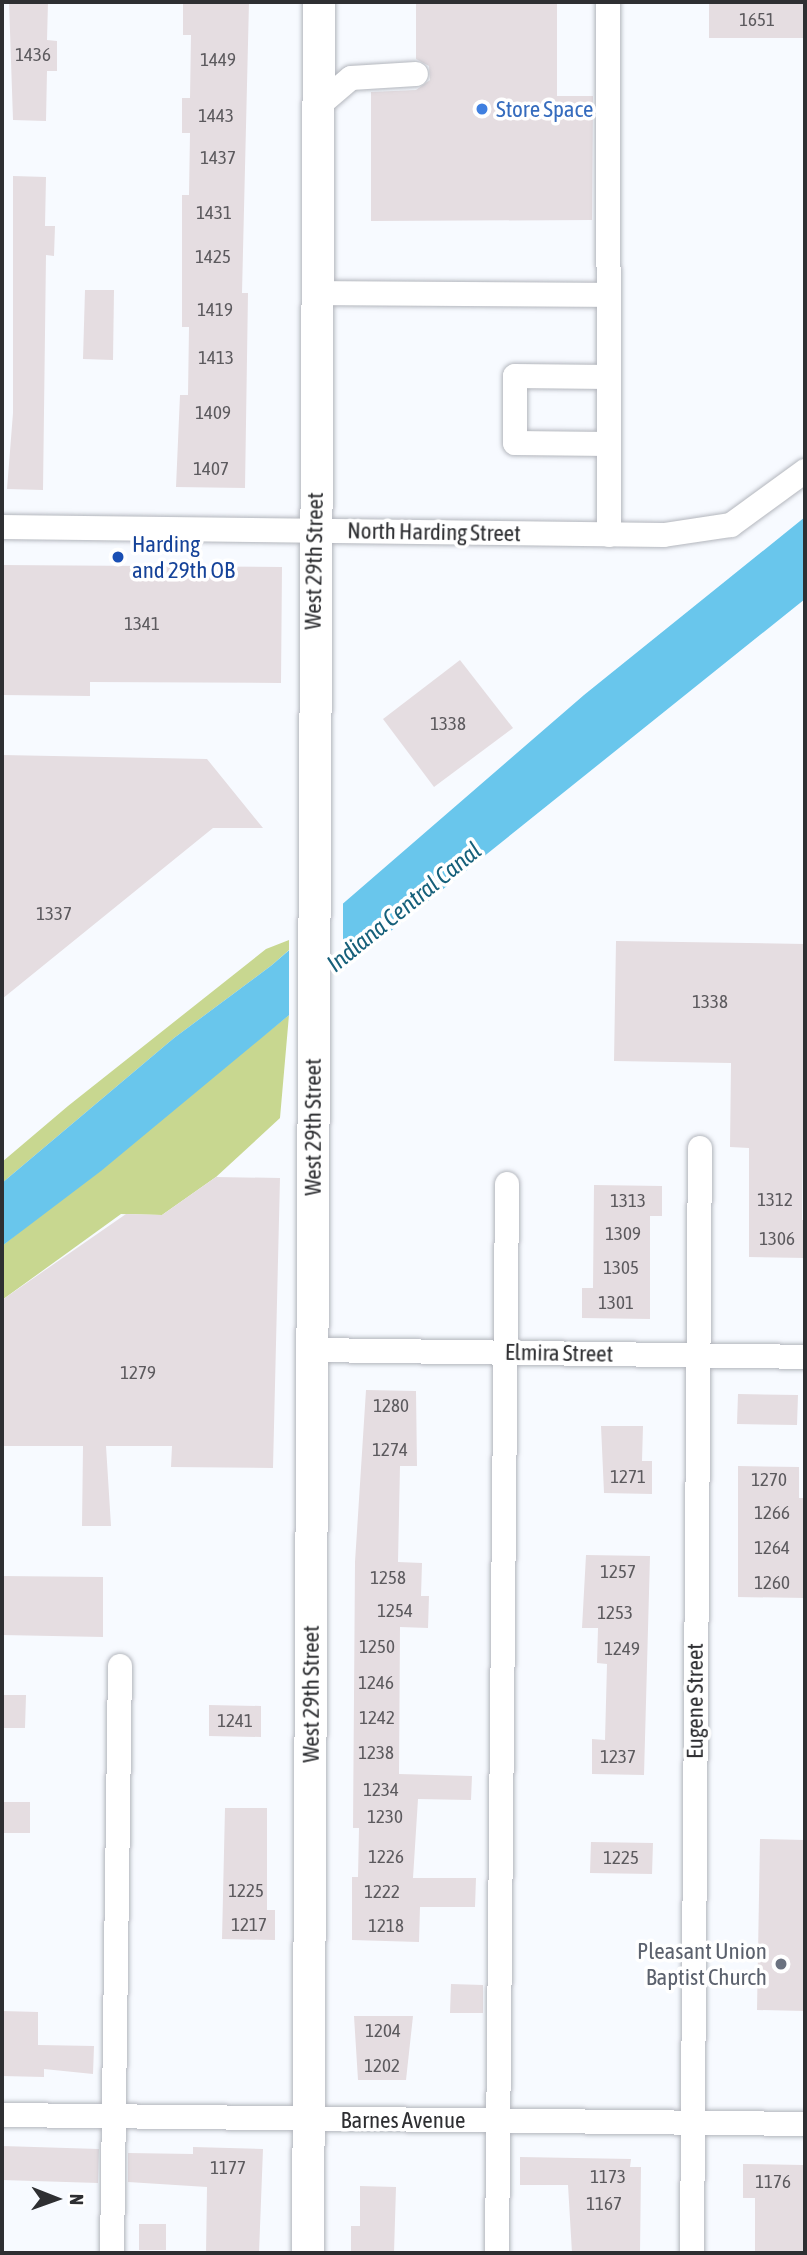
<!DOCTYPE html>
<style>
body{margin:0}
#map{position:relative;width:807px;height:2255px;overflow:hidden;background:#f7faff;font-family:"Asap Condensed",sans-serif}
div>[style]{position:absolute}
[style*='--x']{left:calc(var(--x)*1px);top:calc(var(--y)*1px);width:calc(var(--w)*1px);rotate:calc(var(--a)*1deg)}
.green>*{inset:0;background:#c8d790}
.water>*{inset:0;background:#69c6ec}
.pier>*{inset:0;background:#f7faff}
.building>*{inset:0;background:#e5dde1}
.roads{filter:drop-shadow(0 0 2px #b3b6bd) drop-shadow(0 0 2px #b3b6bd)}
.minor>*{height:24px;margin:-12px;padding:0 12px;transform-origin:12px;border-radius:12px;background:#fff}
.major>*{height:32px;margin:-16px;padding:0 16px;transform-origin:16px;border-radius:16px;background:#fff}
.dots>*{width:19px;height:19px;translate:-50% -50%;box-sizing:border-box;border:4px solid #fff;border-radius:50%}
span{translate:-50% -50%;white-space:nowrap;text-align:center;line-height:1.15;-webkit-text-stroke:7px #fff;paint-order:stroke}
.number-label{font-size:19px;color:#5c5a5e}
.number-label span{-webkit-text-stroke-width:0}
.shop-label{font-size:23px;color:#366cbe}
.left{translate:0 -50%;text-align:left}
.street-label{font-size:23px;color:#2e2f32}
.transit-label{font-size:23px;color:#164399}
.worship-label{font-size:23px;color:#5b616d}
.right{translate:-100% -50%;text-align:right}
.water-label{font-size:24px;color:#16607a;font-style:italic}
.frame{position:absolute;inset:0;border:4px solid #2e2f32;pointer-events:none}
.north{position:absolute;left:21px;top:2164px;width:70px;height:70px;-webkit-text-stroke:5px #fff;paint-order:stroke;rotate:91deg;font-size:19px;font-weight:700;line-height:28px;text-align:center;color:#2e2f32}
.north::after{content:'';display:block;margin:auto;width:24px;height:32px;background:#2e2f32;clip-path:polygon(50% 0,100% 100%,50% 72%,0 100%)}
</style>
<div id="map">
<div class="green">
<div style="clip-path:polygon(289px 940px,289px 950px,272px 965px,174px 1038px,2px 1183px,2px 1162px,68px 1106px,266px 949px)"></div>
<div style="clip-path:polygon(289px 1015px,280px 1118px,216px 1177px,162px 1215px,121px 1214px,2px 1300px,2px 1246px)"></div>
</div>
<div class="water">
<div style="clip-path:polygon(805px 517px,805px 599px,382px 938px,101px 1171px,2px 1246px,2px 1183px,174px 1038px,272px 965px,584px 695px)"></div>
</div>
<div class="pier">
<div style="clip-path:polygon(343px 900px,343px 975px,289px 1020px,289px 946px)"></div>
</div>
<div class="building">
<div style="clip-path:polygon(9px 2px,48px 2px,47px 40px,57px 41px,57px 71px,47px 71px,46px 121px,13px 120px)"></div>
<div style="clip-path:polygon(183px 2px,249px 2px,242px 293px,248px 293px,245px 488px,176px 487px,180px 395px,188px 395px,189px 327px,182px 327px,182px 195px,189px 195px,190px 133px,182px 133px,182px 98px,190px 98px,191px 35px,183px 35px)"></div>
<div style="clip-path:polygon(416px 2px,557px 2px,557px 96px,593px 96px,592px 220px,371px 221px,371px 92px,416px 90px,430px 80px,429px 66px,416px 59px)"></div>
<div style="clip-path:polygon(709px 2px,805px 2px,805px 38px,709px 38px)"></div>
<div style="clip-path:polygon(13px 176px,46px 177px,45px 226px,55px 226px,54px 256px,46px 255px,43px 490px,7px 489px,13px 413px)"></div>
<div style="clip-path:polygon(85px 290px,114px 290px,113px 360px,83px 359px)"></div>
<div style="clip-path:polygon(2px 565px,282px 567px,281px 683px,90px 682px,90px 696px,2px 695px)"></div>
<div style="clip-path:polygon(460px 660px,513px 728px,434px 787px,383px 719px)"></div>
<div style="clip-path:polygon(2px 755px,207px 759px,263px 828px,213px 828px,2px 999px)"></div>
<div style="clip-path:polygon(616px 941px,805px 944px,802px 1220px,805px 1220px,805px 1258px,749px 1257px,749px 1148px,730px 1147px,731px 1063px,614px 1061px)"></div>
<div style="clip-path:polygon(216px 1177px,280px 1178px,273px 1468px,171px 1467px,172px 1446px,106px 1446px,111px 1526px,82px 1526px,83px 1446px,2px 1446px,2px 1300px,126px 1214px,162px 1215px)"></div>
<div style="clip-path:polygon(594px 1185px,662px 1186px,662px 1216px,650px 1216px,650px 1319px,582px 1318px,582px 1288px,593px 1288px)"></div>
<div style="clip-path:polygon(366px 1390px,416px 1391px,417px 1466px,400px 1466px,398px 1562px,422px 1563px,421px 1596px,429px 1596px,428px 1628px,400px 1627px,399px 1774px,472px 1776px,471px 1800px,418px 1799px,413px 1878px,476px 1878px,475px 1907px,420px 1907px,419px 1942px,352px 1940px,352px 1877px,358px 1877px,359px 1828px,353px 1828px,355px 1562px)"></div>
<div style="clip-path:polygon(738px 1394px,798px 1395px,797px 1425px,737px 1424px)"></div>
<div style="clip-path:polygon(601px 1426px,643px 1426px,642px 1461px,652px 1461px,652px 1494px,604px 1493px)"></div>
<div style="clip-path:polygon(738px 1466px,799px 1467px,799px 1498px,805px 1498px,805px 1598px,738px 1597px)"></div>
<div style="clip-path:polygon(586px 1555px,650px 1556px,644px 1775px,592px 1774px,592px 1739px,605px 1740px,607px 1664px,597px 1663px,598px 1628px,582px 1628px)"></div>
<div style="clip-path:polygon(2px 1576px,103px 1577px,103px 1637px,2px 1635px)"></div>
<div style="clip-path:polygon(2px 1695px,26px 1695px,25px 1728px,2px 1728px)"></div>
<div style="clip-path:polygon(209px 1705px,261px 1706px,261px 1737px,209px 1736px)"></div>
<div style="clip-path:polygon(2px 1802px,30px 1802px,30px 1833px,2px 1833px)"></div>
<div style="clip-path:polygon(225px 1808px,267px 1808px,267px 1910px,275px 1910px,275px 1940px,222px 1939px)"></div>
<div style="clip-path:polygon(760px 1839px,805px 1840px,805px 2011px,757px 2010px)"></div>
<div style="clip-path:polygon(591px 1842px,653px 1843px,652px 1874px,590px 1873px)"></div>
<div style="clip-path:polygon(451px 1984px,483px 1985px,483px 2013px,450px 2013px)"></div>
<div style="clip-path:polygon(2px 2011px,38px 2012px,38px 2045px,94px 2046px,93px 2074px,44px 2069px,44px 2077px,2px 2076px)"></div>
<div style="clip-path:polygon(354px 2016px,413px 2016px,406px 2080px,358px 2080px)"></div>
<div style="clip-path:polygon(2px 2146px,99px 2149px,98px 2183px,2px 2180px)"></div>
<div style="clip-path:polygon(193px 2147px,263px 2149px,259px 2253px,206px 2253px,207px 2187px,128px 2182px,128px 2153px,193px 2154px)"></div>
<div style="clip-path:polygon(520px 2157px,631px 2159px,630px 2167px,641px 2167px,640px 2253px,572px 2253px,568px 2185px,520px 2185px)"></div>
<div style="clip-path:polygon(743px 2164px,803px 2165px,804px 2253px,755px 2253px,755px 2198px,743px 2198px)"></div>
<div style="clip-path:polygon(360px 2186px,396px 2187px,394px 2253px,351px 2253px,351px 2226px,360px 2226px)"></div>
<div style="clip-path:polygon(139px 2224px,166px 2224px,166px 2250px,139px 2250px)"></div>
</div>
<div class="roads">
<div class="minor">
<div style="--x:608;--y:2;--w:533;--a:89.89"></div>
<div style="--x:318;--y:106;--w:43;--a:-40.3"></div>
<div style="--x:351;--y:78;--w:65;--a:-3.5"></div>
<div style="--x:317;--y:293;--w:292;--a:0.4"></div>
<div style="--x:608;--y:377;--w:93;--a:-179.4"></div>
<div style="--x:515;--y:376;--w:67;--a:90"></div>
<div style="--x:515;--y:443;--w:93;--a:0.6"></div>
<div style="--x:2;--y:527;--w:662;--a:0.69"></div>
<div style="--x:664;--y:535;--w:68;--a:-8.5"></div>
<div style="--x:731;--y:525;--w:92;--a:-36.1"></div>
<div style="--x:313;--y:1350;--w:492;--a:0.8"></div>
<div style="--x:2;--y:2115;--w:803;--a:0.64"></div>
<div style="--x:112;--y:2253;--w:587;--a:-89.22"></div>
<div style="--x:497;--y:2253;--w:1069;--a:-89.46"></div>
<div style="--x:692;--y:2253;--w:1105;--a:-89.59"></div>
</div>
<div class="major">
<div style="--x:308;--y:2253;--w:2251;--a:-89.72"></div>
</div>
</div>
<div class="dots">
<div style="left:482px;top:109px;background:#3f7fe0"></div>
<div style="left:118px;top:557px;background:#1a4fb4"></div>
<div style="left:781px;top:1964px;background:#6b7280"></div>
</div>
<div class="number-label">
<span style="left:757px;top:20px">1651</span>
<span style="left:33px;top:55px">1436</span>
<span style="left:218px;top:60px">1449</span>
<span style="left:216px;top:116px">1443</span>
<span style="left:218px;top:158px">1437</span>
<span style="left:214px;top:213px">1431</span>
<span style="left:213px;top:257px">1425</span>
<span style="left:215px;top:310px">1419</span>
<span style="left:216px;top:358px">1413</span>
<span style="left:213px;top:413px">1409</span>
<span style="left:211px;top:469px">1407</span>
<span style="left:142px;top:624px">1341</span>
<span style="left:448px;top:724px">1338</span>
<span style="left:54px;top:914px">1337</span>
<span style="left:710px;top:1002px">1338</span>
<span style="left:775px;top:1200px">1312</span>
<span style="left:628px;top:1201px">1313</span>
<span style="left:623px;top:1234px">1309</span>
<span style="left:777px;top:1239px">1306</span>
<span style="left:621px;top:1268px">1305</span>
<span style="left:616px;top:1303px">1301</span>
<span style="left:138px;top:1373px">1279</span>
<span style="left:391px;top:1406px">1280</span>
<span style="left:390px;top:1450px">1274</span>
<span style="left:628px;top:1477px">1271</span>
<span style="left:769px;top:1480px">1270</span>
<span style="left:772px;top:1513px">1266</span>
<span style="left:772px;top:1548px">1264</span>
<span style="left:618px;top:1572px">1257</span>
<span style="left:388px;top:1578px">1258</span>
<span style="left:772px;top:1583px">1260</span>
<span style="left:395px;top:1611px">1254</span>
<span style="left:615px;top:1613px">1253</span>
<span style="left:377px;top:1647px">1250</span>
<span style="left:622px;top:1649px">1249</span>
<span style="left:376px;top:1683px">1246</span>
<span style="left:377px;top:1718px">1242</span>
<span style="left:235px;top:1721px">1241</span>
<span style="left:376px;top:1753px">1238</span>
<span style="left:618px;top:1757px">1237</span>
<span style="left:381px;top:1790px">1234</span>
<span style="left:385px;top:1817px">1230</span>
<span style="left:386px;top:1857px">1226</span>
<span style="left:621px;top:1858px">1225</span>
<span style="left:246px;top:1891px">1225</span>
<span style="left:382px;top:1892px">1222</span>
<span style="left:249px;top:1925px">1217</span>
<span style="left:386px;top:1926px">1218</span>
<span style="left:383px;top:2031px">1204</span>
<span style="left:382px;top:2066px">1202</span>
<span style="left:228px;top:2168px">1177</span>
<span style="left:608px;top:2177px">1173</span>
<span style="left:773px;top:2182px">1176</span>
<span style="left:604px;top:2204px">1167</span>
</div>
<div class="shop-label">
<span class="left" style="left:496px;top:109px">Store Space</span>
</div>
<div class="street-label">
<span style="left:434px;top:532px;rotate:1deg">North Harding Street</span>
<span style="left:314px;top:561px;rotate:-89deg">West 29th Street</span>
<span style="left:313px;top:1127px;rotate:-90deg">West 29th Street</span>
<span style="left:559px;top:1353px;rotate:1deg">Elmira Street</span>
<span style="left:311px;top:1694px;rotate:-90deg">West 29th Street</span>
<span style="left:695px;top:1701px;rotate:-90deg">Eugene Street</span>
<span style="left:403px;top:2120px">Barnes Avenue</span>
</div>
<div class="transit-label">
<span class="left" style="left:132px;top:557px">Harding<br>and 29th OB</span>
</div>
<div class="worship-label">
<span class="right" style="left:767px;top:1964px">Pleasant Union<br>Baptist Church</span>
</div>
<div class="water-label">
<span style="left:404px;top:907px;rotate:-39deg">Indiana Central Canal</span>
</div>
<div class="frame"></div>
<div class="north">N</div>
</div>
